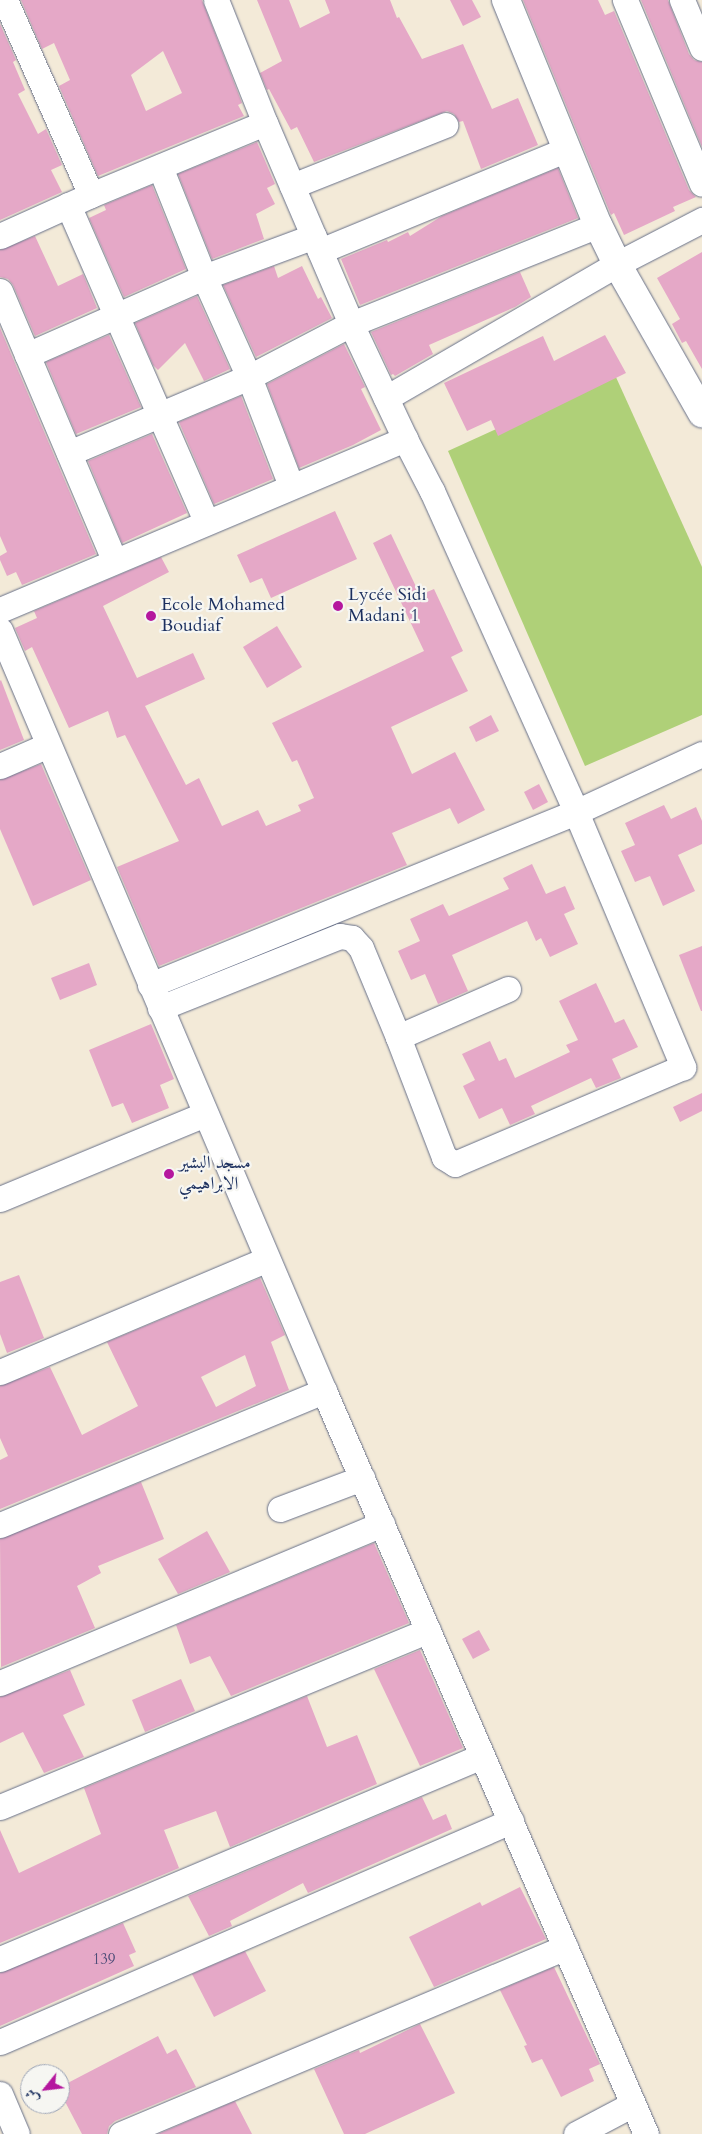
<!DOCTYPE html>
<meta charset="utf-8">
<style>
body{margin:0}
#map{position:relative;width:702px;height:2134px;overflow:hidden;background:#f3ead8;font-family:Cardo,Amiri,serif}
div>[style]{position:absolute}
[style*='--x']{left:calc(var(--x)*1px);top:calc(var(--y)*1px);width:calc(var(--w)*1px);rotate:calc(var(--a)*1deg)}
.green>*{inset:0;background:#afd078}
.building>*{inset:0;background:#e5a8c7}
.roads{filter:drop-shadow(0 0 1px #677089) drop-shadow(0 0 1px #677089)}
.minor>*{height:25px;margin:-12.5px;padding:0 12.5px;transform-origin:12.5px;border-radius:12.5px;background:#fff}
.tertiary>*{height:28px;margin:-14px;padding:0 14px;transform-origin:14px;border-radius:14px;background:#fff}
.dots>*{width:14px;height:14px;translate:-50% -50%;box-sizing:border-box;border:2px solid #f6f6f2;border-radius:50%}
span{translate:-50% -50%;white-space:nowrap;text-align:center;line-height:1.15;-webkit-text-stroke:4.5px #f6f6f2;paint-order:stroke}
.number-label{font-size:15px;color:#4e4d78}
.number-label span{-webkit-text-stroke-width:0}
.poi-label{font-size:18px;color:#1b2f5e}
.left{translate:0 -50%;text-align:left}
.north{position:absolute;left:20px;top:2064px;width:50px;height:50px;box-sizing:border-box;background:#f6f6f2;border:1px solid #9ea6b7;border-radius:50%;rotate:241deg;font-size:14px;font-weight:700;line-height:20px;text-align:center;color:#1b2f5e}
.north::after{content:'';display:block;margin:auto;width:18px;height:22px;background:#b5179e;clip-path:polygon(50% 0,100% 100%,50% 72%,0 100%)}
</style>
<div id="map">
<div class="green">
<div style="clip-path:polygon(615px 375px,702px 567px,702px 715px,585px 766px,448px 451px)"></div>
</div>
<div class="building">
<div style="clip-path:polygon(evenodd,21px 0,202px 0,242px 103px,238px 105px,244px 116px,98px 176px,59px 86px,70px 80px,54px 43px,42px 49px,21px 0,163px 51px,182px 93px,146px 111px,131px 75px,163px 51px)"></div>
<div style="clip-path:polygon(257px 0,289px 0,300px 28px,330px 13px,325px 0,390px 0,397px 18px,399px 17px,422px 59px,463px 44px,492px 109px,518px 98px,538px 145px,481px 169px,463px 121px,459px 122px,454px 114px,447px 111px,314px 162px,297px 127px,291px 130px,269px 89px,267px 90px,260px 73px,282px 61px)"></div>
<div style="clip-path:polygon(450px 0,472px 0,481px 17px,463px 26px)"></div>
<div style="clip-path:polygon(523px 0,598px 0,605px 15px,614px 11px,689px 190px,696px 197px,673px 207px,675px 211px,624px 235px,614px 213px,611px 215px)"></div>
<div style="clip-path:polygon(641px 0,668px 0,689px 54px,694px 60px,702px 62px,702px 147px)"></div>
<div style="clip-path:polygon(0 24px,16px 60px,13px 62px,25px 90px,18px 94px,38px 134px,46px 129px,62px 165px,51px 170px,62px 192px,0 220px)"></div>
<div style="clip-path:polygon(257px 142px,275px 184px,267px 188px,275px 204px,256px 214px,264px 239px,212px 259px,178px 174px)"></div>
<div style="clip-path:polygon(558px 168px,578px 218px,360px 305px,341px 259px,387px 240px,388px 242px,408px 232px,410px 236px,442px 216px)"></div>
<div style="clip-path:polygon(152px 185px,186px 269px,124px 297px,89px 218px,106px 210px,104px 205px)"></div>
<div style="clip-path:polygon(35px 236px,58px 286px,83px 274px,97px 308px,35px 336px,13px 285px,8px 279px,0 277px,0 250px)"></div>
<div style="clip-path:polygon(702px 252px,702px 369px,686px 341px,682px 343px,672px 324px,680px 319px,657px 278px)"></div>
<div style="clip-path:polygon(274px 266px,278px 278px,302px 266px,318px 299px,321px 297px,332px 318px,256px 357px,223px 285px)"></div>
<div style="clip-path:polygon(520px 272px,531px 297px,515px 307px,429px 345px,433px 354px,395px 376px,393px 374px,391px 375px,371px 332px)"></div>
<div style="clip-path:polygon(197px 296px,230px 369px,204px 381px,185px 343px,158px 370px,153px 365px,135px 323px)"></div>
<div style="clip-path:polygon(0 328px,96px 554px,22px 585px,16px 572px,7px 576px,0 560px,0 556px,7px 552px,0 536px)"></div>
<div style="clip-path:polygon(109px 335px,141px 407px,76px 434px,46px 362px)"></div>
<div style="clip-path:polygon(605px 335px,626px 373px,498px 436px,491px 420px,467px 431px,444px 383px,543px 336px,554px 361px)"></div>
<div style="clip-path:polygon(344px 344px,365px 387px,361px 389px,381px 430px,353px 445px,299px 468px,267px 384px)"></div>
<div style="clip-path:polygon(241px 396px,273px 479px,214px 504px,179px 422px)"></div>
<div style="clip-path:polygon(152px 434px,187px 513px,122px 543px,88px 461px)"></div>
<div style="clip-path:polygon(335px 511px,357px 559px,271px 598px,262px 578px,250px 583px,237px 555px)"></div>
<div style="clip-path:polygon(391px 534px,420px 595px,434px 589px,463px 651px,451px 657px,468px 691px,391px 727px,412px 774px,455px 752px,485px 810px,458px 824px,450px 808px,392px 833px,407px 865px,159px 966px,117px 867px,179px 841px,125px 735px,117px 738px,108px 711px,69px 728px,32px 647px,25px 651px,15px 628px,37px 618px,34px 611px,161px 557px,169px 572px,103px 606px,137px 678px,193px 653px,205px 679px,145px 706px,186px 785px,199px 778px,222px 826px,258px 810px,266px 826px,301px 811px,298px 805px,314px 798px,297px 760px,292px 762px,272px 723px,424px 651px,373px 543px)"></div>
<div style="clip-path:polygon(277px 626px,302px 667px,267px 688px,243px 647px)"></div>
<div style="clip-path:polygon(1px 680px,24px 740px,0 750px,0 681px)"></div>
<div style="clip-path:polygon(491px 715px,499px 731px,476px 742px,469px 727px)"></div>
<div style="clip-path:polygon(41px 764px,91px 880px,33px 906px,0 829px,0 780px)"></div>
<div style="clip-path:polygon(539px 784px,548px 802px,533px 810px,524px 792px)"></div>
<div style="clip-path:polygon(664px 805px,671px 819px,696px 807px,702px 821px,702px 844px,678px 855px,695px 891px,663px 906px,650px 876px,635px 882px,621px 851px,635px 845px,625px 823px)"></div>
<div style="clip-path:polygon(532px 864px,546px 894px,565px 886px,575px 909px,564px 914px,578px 944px,550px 957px,541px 938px,536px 941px,527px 921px,452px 955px,468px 991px,438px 1004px,425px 974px,411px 980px,398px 951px,420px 941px,410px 919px,443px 904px,449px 916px,509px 889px,503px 878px)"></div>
<div style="clip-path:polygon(702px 946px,702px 1011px,701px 1011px,679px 955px)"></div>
<div style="clip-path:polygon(89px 963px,97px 985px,60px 1000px,51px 978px)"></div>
<div style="clip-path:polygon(596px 983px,615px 1023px,624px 1019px,638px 1047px,612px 1059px,621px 1078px,596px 1088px,591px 1078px,531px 1106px,535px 1114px,510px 1125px,502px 1108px,479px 1119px,463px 1086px,475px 1080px,462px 1054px,490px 1041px,499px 1061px,506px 1058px,515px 1078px,570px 1052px,566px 1045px,578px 1040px,559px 1001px)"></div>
<div style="clip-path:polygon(151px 1024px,174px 1079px,160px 1085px,169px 1108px,132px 1123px,123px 1103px,112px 1107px,89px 1050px)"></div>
<div style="clip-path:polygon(702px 1093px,702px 1111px,680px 1122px,673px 1107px)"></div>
<div style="clip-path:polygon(19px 1275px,44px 1338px,7px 1353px,0 1334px,0 1282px)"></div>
<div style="clip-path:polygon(evenodd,260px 1278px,285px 1335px,271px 1342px,289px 1390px,0 1509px,0 1460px,8px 1456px,0 1438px,0 1386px,50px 1367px,82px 1435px,138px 1406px,107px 1342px,260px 1278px,245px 1355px,256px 1386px,216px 1407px,201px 1377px,245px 1355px)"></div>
<div style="clip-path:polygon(141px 1482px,164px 1539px,98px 1566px,101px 1573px,77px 1586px,95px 1628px,1px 1667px,0 1539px)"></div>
<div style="clip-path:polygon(207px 1531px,230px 1572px,178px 1594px,158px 1559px)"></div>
<div style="clip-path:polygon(374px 1543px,409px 1623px,231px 1696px,210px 1656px,190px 1664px,176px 1625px)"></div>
<div style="clip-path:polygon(479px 1630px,490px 1650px,473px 1659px,462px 1639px)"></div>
<div style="clip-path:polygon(420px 1650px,463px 1748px,420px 1766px,374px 1669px)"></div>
<div style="clip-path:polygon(70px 1670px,85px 1705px,63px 1715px,84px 1757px,44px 1773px,23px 1732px,0 1743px,0 1697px)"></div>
<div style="clip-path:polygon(181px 1679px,195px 1711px,145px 1732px,132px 1700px)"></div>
<div style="clip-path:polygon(307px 1696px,327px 1747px,357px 1735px,377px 1784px,230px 1847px,216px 1811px,164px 1830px,179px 1868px,0 1943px,0 1830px,19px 1873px,101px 1834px,84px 1788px)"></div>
<div style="clip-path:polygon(422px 1797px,433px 1820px,446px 1814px,452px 1829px,308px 1893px,303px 1883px,230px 1921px,232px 1926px,209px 1936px,188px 1896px)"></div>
<div style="clip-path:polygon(520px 1887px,546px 1939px,434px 1987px,409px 1937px,480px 1902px,482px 1906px)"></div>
<div style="clip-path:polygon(123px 1923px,136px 1952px,129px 1955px,134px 1966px,0 2026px,0 1973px)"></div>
<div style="clip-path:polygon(245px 1951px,266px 1991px,214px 2017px,192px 1974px)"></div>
<div style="clip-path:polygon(554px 1967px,600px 2064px,589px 2069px,594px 2081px,561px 2097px,542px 2059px,532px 2063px,524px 2046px,527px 2045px,500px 1990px)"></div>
<div style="clip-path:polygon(420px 2024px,455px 2093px,365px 2134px,344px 2134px,314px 2069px,359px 2050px,360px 2053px)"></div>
<div style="clip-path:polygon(158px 2036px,167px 2054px,176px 2049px,196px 2087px,115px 2121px,109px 2126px,107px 2134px,82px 2134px,60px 2092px,60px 2087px)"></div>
<div style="clip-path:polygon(235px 2101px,252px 2134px,158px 2134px)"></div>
</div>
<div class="roads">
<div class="minor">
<div style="--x:5;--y:0;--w:213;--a:66.2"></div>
<div style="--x:216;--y:0;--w:132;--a:68.3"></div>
<div style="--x:265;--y:123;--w:219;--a:66.8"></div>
<div style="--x:351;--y:324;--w:127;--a:64.8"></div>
<div style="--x:405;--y:439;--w:59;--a:62.6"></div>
<div style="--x:432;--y:491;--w:352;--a:65.8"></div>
<div style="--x:576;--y:812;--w:277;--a:67.2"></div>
<div style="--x:683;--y:1067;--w:248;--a:157"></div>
<div style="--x:455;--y:1164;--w:13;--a:-148"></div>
<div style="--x:444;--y:1157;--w:129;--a:-111"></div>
<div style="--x:625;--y:0;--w:199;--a:67.3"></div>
<div style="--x:682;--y:0;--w:52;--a:67.4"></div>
<div style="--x:160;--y:167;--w:118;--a:68.2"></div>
<div style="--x:204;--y:277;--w:110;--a:65.8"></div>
<div style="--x:249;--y:377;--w:117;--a:68.9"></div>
<div style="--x:292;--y:186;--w:165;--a:-21.7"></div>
<div style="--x:68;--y:205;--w:345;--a:66.4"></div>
<div style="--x:0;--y:236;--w:100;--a:-24.3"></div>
<div style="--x:91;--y:195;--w:188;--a:-22.5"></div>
<div style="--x:320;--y:251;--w:267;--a:-22.4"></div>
<div style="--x:0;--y:291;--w:292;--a:67"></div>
<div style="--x:27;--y:355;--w:193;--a:-23.8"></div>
<div style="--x:204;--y:277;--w:117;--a:-20.4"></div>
<div style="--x:386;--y:398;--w:267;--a:-30.1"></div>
<div style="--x:617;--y:264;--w:96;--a:-27.4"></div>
<div style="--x:69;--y:453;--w:195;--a:-22.9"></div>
<div style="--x:249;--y:377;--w:115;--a:-27.5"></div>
<div style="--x:351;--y:324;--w:266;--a:-21.8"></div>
<div style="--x:0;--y:610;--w:440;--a:-22.9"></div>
<div style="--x:0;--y:630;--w:827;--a:66.94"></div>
<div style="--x:324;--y:1391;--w:810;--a:66.57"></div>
<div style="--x:0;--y:766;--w:52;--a:-23.6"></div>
<div style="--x:150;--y:985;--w:460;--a:-22.1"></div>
<div style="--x:576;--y:812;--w:139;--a:-24.7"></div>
<div style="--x:160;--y:1008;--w:194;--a:-21.8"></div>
<div style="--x:340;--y:936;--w:12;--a:9"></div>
<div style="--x:352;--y:938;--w:13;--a:48"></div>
<div style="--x:361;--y:948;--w:96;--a:67.4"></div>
<div style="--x:398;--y:1037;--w:120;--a:-23.6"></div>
<div style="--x:0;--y:1199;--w:222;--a:-22.5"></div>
<div style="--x:0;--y:1372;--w:290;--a:-22.9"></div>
<div style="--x:280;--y:1509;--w:88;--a:-20.7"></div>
<div style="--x:0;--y:1525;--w:351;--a:-22.5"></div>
<div style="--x:0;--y:1683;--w:414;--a:-22.6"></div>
<div style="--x:0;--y:1807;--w:463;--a:-22.4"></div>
<div style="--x:0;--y:1959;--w:523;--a:-22.84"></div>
<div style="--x:0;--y:2042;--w:557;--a:-23.39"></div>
<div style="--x:0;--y:2094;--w:43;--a:67"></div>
<div style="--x:121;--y:2134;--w:482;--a:-22.8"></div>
<div style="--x:576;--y:2134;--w:64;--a:-27.8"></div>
</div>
<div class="tertiary">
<div style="--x:506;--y:0;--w:243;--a:67.8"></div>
<div style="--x:598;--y:225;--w:43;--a:64"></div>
<div style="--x:617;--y:264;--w:172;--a:60.3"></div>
</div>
</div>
<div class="dots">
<div style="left:338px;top:606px;background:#b5179e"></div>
<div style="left:151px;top:616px;background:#b5179e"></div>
<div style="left:169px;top:1174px;background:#b5179e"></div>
</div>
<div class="number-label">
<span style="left:104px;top:1960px">139</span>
</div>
<div class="poi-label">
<span class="left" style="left:348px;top:606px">Lycée Sidi<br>Madani 1</span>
<span class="left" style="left:161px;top:616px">Ecole Mohamed<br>Boudiaf</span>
<span class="left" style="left:179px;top:1174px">مسجد البشير<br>الابراهيمي</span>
</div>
<div class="north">ش</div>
</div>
